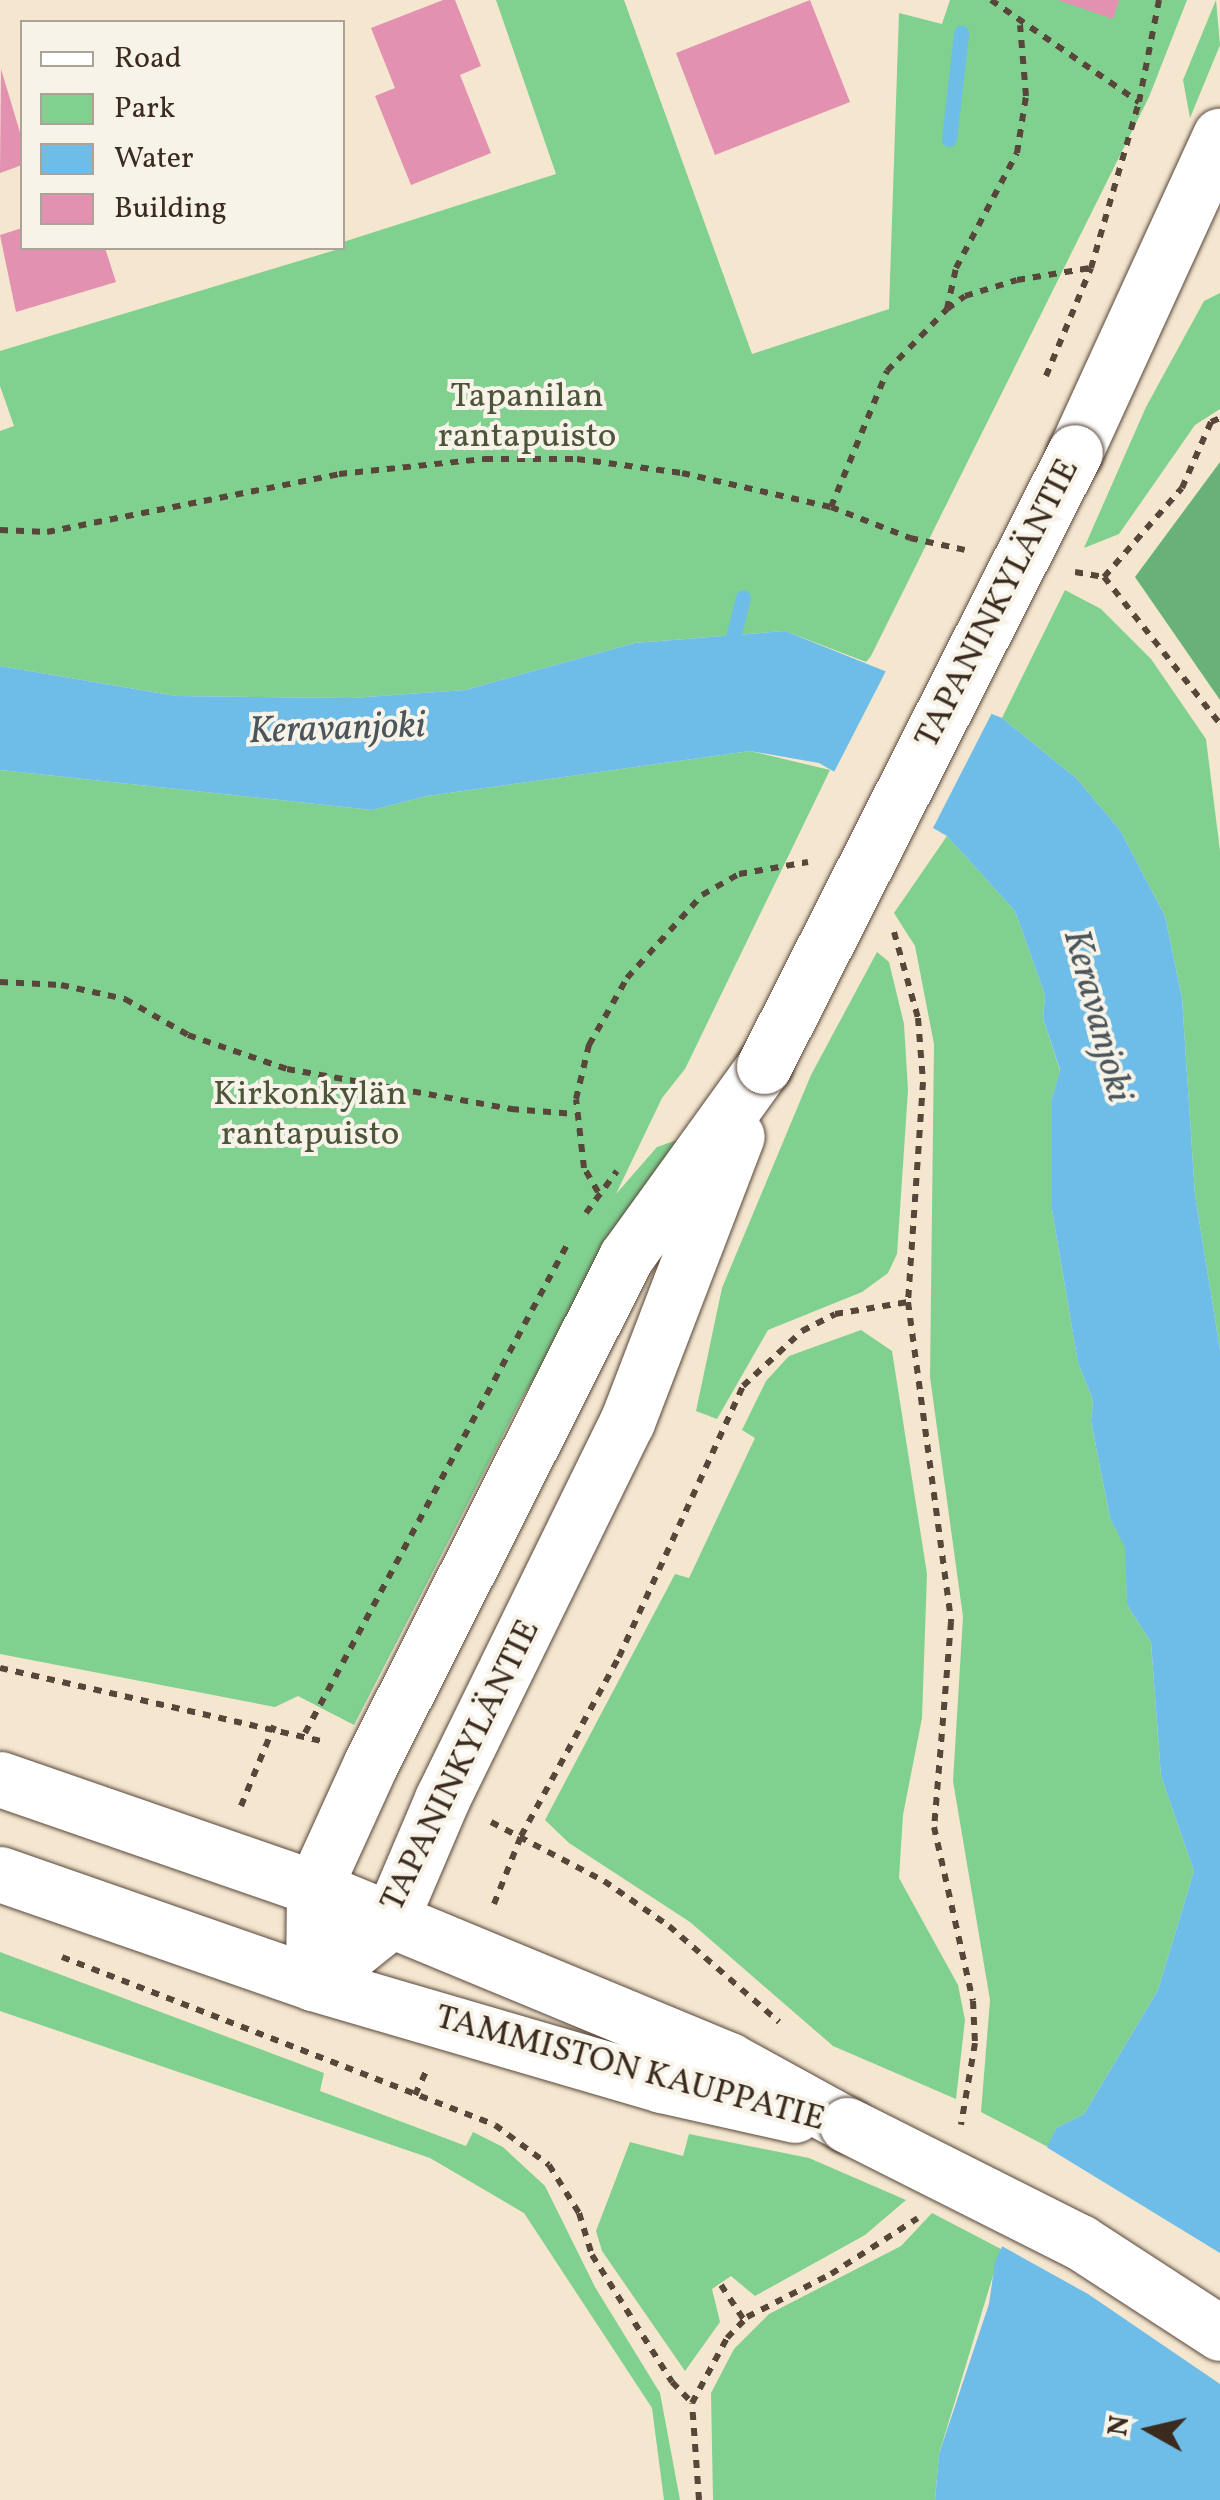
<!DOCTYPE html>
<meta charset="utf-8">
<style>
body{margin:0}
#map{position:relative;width:1220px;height:2500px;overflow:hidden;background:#f4e6cf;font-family:Vollkorn,serif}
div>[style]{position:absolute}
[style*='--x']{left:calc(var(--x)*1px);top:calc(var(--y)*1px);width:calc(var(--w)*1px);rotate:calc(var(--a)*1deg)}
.green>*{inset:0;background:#80d090}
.forest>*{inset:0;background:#68b27a}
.water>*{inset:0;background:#6dbde8}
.pier>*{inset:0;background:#f4e6cf}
.stream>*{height:15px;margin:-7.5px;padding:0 7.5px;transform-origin:7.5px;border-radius:7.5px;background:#6dbde8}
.building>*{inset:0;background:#e291b1}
.path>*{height:6px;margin-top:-3px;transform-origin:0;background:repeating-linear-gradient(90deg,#574639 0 8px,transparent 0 16px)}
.roads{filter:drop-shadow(0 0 2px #574639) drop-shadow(0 0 2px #574639)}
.primary>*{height:55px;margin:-27.5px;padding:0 27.5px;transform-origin:27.5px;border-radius:27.5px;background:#fff}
.bridges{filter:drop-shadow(0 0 2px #574639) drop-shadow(0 0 2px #574639)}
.primary-bridge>*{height:55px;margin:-27.5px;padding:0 27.5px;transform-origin:27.5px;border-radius:27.5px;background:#fff}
span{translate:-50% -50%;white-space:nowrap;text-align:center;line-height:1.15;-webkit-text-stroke:8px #f7f3e8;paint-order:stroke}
.park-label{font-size:35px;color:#4c543a}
.street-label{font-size:35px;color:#3b2a1e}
.water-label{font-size:38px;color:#4a565b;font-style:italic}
.legend{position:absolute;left:20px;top:20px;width:325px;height:230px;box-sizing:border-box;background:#f7f3e8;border:2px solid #aca397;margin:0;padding:12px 18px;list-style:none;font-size:30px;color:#3b2a1e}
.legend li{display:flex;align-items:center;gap:20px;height:50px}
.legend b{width:50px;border:2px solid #aca397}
.north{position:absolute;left:1100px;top:2380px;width:100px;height:100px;-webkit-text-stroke:8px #f7f3e8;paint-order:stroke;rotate:278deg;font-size:28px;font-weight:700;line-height:40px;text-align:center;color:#3b2a1e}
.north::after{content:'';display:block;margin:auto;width:35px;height:45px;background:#3b2a1e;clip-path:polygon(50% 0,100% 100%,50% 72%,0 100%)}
</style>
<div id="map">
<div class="green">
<div style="clip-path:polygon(496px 0,624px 0,752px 354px,889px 309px,899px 13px,942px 24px,950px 0,1187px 0,1149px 97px,871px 656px,866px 662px,785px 631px,635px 643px,465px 690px,352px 698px,176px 696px,0 666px,0 431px,14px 426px,0 386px,0 351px,342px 248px,343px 242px,556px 174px)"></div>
<div style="clip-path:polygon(1216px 0,1220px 45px,1190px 118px,1183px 80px)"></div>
<div style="clip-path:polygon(1220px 293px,1220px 409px,1195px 425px,1119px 534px,1084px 548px,1146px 407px,1204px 301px)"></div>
<div style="clip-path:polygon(1065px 590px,1101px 609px,1151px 659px,1206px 739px,1220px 851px,1220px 1350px,1195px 1195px,1182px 998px,1165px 916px,1120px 830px,1076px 778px,1002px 718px)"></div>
<div style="clip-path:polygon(750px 751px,830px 770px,685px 1069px,662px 1098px,616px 1194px,657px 1147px,677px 1140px,520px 1402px,354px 1725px,298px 1696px,275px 1707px,0 1654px,0 770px,372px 810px,427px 796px)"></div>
<div style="clip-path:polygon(947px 836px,1015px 911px,1045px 995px,1043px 1018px,1060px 1071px,1052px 1099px,1052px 1210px,1078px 1363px,1093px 1400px,1091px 1421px,1110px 1518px,1126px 1547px,1127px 1605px,1151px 1642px,1161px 1776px,1194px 1871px,1158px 1990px,1084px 2114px,1056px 2128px,1048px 2147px,981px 2112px,990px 2000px,953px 1781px,963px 1617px,930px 1377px,934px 1044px,915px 946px,894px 913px)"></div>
<div style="clip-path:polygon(877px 952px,889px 962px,904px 1024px,908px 1090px,897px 1254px,888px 1273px,862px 1292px,768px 1330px,717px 1419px,696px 1411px,722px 1288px,811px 1075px)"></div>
<div style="clip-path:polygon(861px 1330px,892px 1351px,927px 1574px,922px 1718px,903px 1815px,899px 1878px,958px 1985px,965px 2020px,956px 2099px,833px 2046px,690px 1922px,569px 1843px,545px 1820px,675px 1574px,689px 1578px,755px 1438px,742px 1430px,766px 1381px,789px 1356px)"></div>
<div style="clip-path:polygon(0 1952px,324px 2073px,320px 2091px,466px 2146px,473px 2132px,503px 2147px,545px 2186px,595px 2287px,660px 2393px,680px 2500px,664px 2500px,652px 2408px,524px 2213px,430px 2158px,0 2011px)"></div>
<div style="clip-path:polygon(689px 2134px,809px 2158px,906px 2200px,865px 2235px,755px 2296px,731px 2276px,712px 2289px,720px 2322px,685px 2371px,602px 2251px,596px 2231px,630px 2142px,683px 2156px)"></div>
<div style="clip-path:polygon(932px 2213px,1001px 2249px,939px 2454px,935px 2500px,713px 2500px,711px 2393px,734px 2349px,769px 2314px,901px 2246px)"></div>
</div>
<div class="forest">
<div style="clip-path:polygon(1220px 462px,1220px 700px,1135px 577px)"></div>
</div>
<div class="water">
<div style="clip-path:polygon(785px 631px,1002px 718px,1076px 778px,1120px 830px,1165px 916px,1182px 998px,1195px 1195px,1220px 1350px,1220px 2500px,935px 2500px,939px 2454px,989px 2304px,995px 2262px,1056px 2128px,1084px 2114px,1158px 1990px,1194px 1871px,1161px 1776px,1151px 1642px,1127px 1605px,1125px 1547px,1110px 1518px,1091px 1421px,1093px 1400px,1078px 1363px,1052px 1210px,1052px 1099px,1060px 1070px,1043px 1018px,1045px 995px,1015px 911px,947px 836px,819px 763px,750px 751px,427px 796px,372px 810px,0 770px,0 666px,176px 696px,352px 698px,465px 690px,635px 643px)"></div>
</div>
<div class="pier">
<div style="clip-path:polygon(889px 665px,994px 709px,931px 832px,832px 776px)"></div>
<div style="clip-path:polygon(1043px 2145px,1220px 2253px,1220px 2384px,1088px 2294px,998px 2244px)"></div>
</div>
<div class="stream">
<div style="--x:949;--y:139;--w:107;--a:-83.5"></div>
<div style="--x:733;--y:638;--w:42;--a:-76.3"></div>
</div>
<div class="building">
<div style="clip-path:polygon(443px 0,455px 0,481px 66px,460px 75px,491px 153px,411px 185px,375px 96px,395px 88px,371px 28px)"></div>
<div style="clip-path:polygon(810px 0,850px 102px,715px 155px,676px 53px)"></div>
<div style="clip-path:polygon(1058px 0,1119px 0,1113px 19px)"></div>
<div style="clip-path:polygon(1px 69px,22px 139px,22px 165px,0 173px)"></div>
<div style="clip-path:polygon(22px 228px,22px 248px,105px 248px,116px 282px,16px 312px,0 235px)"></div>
</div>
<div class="path">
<div style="--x:991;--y:0;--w:180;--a:34.6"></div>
<div style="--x:947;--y:309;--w:42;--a:-77.6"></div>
<div style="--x:956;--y:268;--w:130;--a:-62.1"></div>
<div style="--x:1017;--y:153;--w:58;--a:-81"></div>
<div style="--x:1026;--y:96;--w:71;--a:-94.8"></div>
<div style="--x:1046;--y:376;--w:117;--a:-67.4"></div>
<div style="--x:1091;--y:268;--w:173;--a:-73.9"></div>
<div style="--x:1139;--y:102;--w:104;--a:-78.9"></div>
<div style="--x:831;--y:507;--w:147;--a:-67.6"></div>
<div style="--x:887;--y:371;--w:86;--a:-45.9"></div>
<div style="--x:947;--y:309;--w:22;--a:-36"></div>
<div style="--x:965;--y:296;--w:54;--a:-17.1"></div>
<div style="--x:1017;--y:280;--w:74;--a:-9.3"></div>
<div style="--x:0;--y:530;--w:47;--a:2.4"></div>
<div style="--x:47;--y:532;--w:298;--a:-11.2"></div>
<div style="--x:339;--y:474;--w:147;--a:-5.9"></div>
<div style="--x:485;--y:459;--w:92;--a:0"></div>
<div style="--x:577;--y:459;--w:106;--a:7.6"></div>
<div style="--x:682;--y:473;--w:153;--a:12.9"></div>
<div style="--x:831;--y:507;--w:85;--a:21.4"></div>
<div style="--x:910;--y:538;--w:56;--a:12.3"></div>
<div style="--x:1075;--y:572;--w:29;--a:10"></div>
<div style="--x:1104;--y:577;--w:118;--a:-48.8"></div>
<div style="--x:1182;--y:488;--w:72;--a:-66.3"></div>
<div style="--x:1211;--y:422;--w:10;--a:-24"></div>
<div style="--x:1104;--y:577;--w:187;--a:51.7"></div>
<div style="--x:894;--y:932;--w:89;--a:74.4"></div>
<div style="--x:918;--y:1018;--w:64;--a:85.5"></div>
<div style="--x:923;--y:1082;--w:221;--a:93.9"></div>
<div style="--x:908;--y:1302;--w:323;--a:82.3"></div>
<div style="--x:951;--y:1622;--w:206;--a:94.7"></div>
<div style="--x:934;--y:1827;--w:178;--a:77.4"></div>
<div style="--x:973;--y:2001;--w:42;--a:87.3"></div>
<div style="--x:975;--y:2043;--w:83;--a:99.7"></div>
<div style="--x:0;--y:982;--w:61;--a:2.8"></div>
<div style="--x:61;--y:985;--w:66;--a:12.3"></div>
<div style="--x:125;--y:999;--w:73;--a:29.7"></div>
<div style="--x:188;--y:1035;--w:105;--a:19"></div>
<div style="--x:287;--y:1069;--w:228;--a:10.1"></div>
<div style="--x:511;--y:1109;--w:64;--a:4.5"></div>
<div style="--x:598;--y:1192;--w:28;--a:-120"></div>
<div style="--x:584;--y:1168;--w:69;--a:-96.6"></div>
<div style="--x:576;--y:1099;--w:56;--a:-76.5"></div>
<div style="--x:589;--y:1045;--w:77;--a:-60.4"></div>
<div style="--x:627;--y:978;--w:112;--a:-47.9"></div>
<div style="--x:702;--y:895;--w:43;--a:-29.6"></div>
<div style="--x:739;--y:874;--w:70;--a:-9.9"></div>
<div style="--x:586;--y:1213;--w:52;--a:-53.6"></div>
<div style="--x:0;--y:1668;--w:330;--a:12.8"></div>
<div style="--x:305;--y:1733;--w:554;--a:-61.77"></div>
<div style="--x:241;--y:1806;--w:87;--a:-67.6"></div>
<div style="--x:491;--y:1822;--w:127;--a:27.6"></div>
<div style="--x:604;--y:1881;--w:79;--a:34.7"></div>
<div style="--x:669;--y:1926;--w:146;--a:41.1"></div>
<div style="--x:494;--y:1904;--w:73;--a:-68.3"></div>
<div style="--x:521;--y:1836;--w:204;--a:-61.3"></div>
<div style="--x:619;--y:1657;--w:298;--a:-65.4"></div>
<div style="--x:743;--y:1386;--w:81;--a:-43"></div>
<div style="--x:802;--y:1331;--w:37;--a:-27"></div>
<div style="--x:835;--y:1314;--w:74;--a:-9.3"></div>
<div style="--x:62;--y:1957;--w:464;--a:21.2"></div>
<div style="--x:495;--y:2125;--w:67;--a:36.5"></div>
<div style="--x:549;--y:2165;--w:57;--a:58"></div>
<div style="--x:579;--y:2213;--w:44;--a:72.8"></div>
<div style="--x:592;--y:2255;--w:150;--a:57.8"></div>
<div style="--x:672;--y:2382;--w:29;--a:46"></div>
<div style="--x:415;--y:2095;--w:29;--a:-65"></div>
<div style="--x:721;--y:2285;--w:42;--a:56.7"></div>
<div style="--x:699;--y:2500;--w:97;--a:-94.1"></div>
<div style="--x:692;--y:2403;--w:74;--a:-61.7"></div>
<div style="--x:727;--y:2338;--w:29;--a:-46"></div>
<div style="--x:747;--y:2317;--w:94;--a:-27.1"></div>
<div style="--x:831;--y:2274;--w:103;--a:-32.8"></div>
</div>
<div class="roads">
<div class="primary">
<div style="--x:1075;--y:452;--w:348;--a:-65.4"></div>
<div style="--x:0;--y:1779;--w:332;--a:19.1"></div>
<div style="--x:314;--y:1888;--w:449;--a:22.5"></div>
<div style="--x:729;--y:2060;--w:135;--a:28.8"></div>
<div style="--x:0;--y:1874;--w:331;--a:19.2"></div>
<div style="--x:313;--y:1983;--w:363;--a:16.3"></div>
<div style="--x:661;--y:2085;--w:137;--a:12.6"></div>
<div style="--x:313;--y:1983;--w:95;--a:-89.4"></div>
<div style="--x:314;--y:1888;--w:137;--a:-65.5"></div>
<div style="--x:371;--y:1763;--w:567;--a:-63.25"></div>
<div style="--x:626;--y:1257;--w:236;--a:-54.2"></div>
<div style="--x:313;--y:1983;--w:99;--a:-38.8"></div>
<div style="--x:390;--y:1921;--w:133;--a:-66.9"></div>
<div style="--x:442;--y:1799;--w:420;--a:-63.9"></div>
<div style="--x:627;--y:1422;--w:306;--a:-69"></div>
</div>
</div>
<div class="bridges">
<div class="primary-bridge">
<div style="--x:764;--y:1066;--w:688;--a:-63.14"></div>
<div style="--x:847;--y:2125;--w:261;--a:26.7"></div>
<div style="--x:1080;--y:2242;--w:167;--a:33"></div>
</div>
</div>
<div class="park-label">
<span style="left:527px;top:417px">Tapanilan<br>rantapuisto</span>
<span style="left:310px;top:1115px">Kirkonkylän<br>rantapuisto</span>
</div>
<div class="street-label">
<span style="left:998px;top:604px;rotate:-63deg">TAPANINKYLÄNTIE</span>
<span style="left:461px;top:1766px;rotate:-64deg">TAPANINKYLÄNTIE</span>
<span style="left:630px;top:2069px;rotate:15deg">TAMMISTON KAUPPATIE</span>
</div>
<div class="water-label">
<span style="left:337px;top:730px;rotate:-2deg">Keravanjoki</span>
<span style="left:1096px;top:1016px;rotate:75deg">Keravanjoki</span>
</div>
<ul class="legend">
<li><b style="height:12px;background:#fff"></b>Road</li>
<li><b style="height:28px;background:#80d090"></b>Park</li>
<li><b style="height:28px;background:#6dbde8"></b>Water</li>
<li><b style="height:28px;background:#e291b1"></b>Building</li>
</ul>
<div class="north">N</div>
</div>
